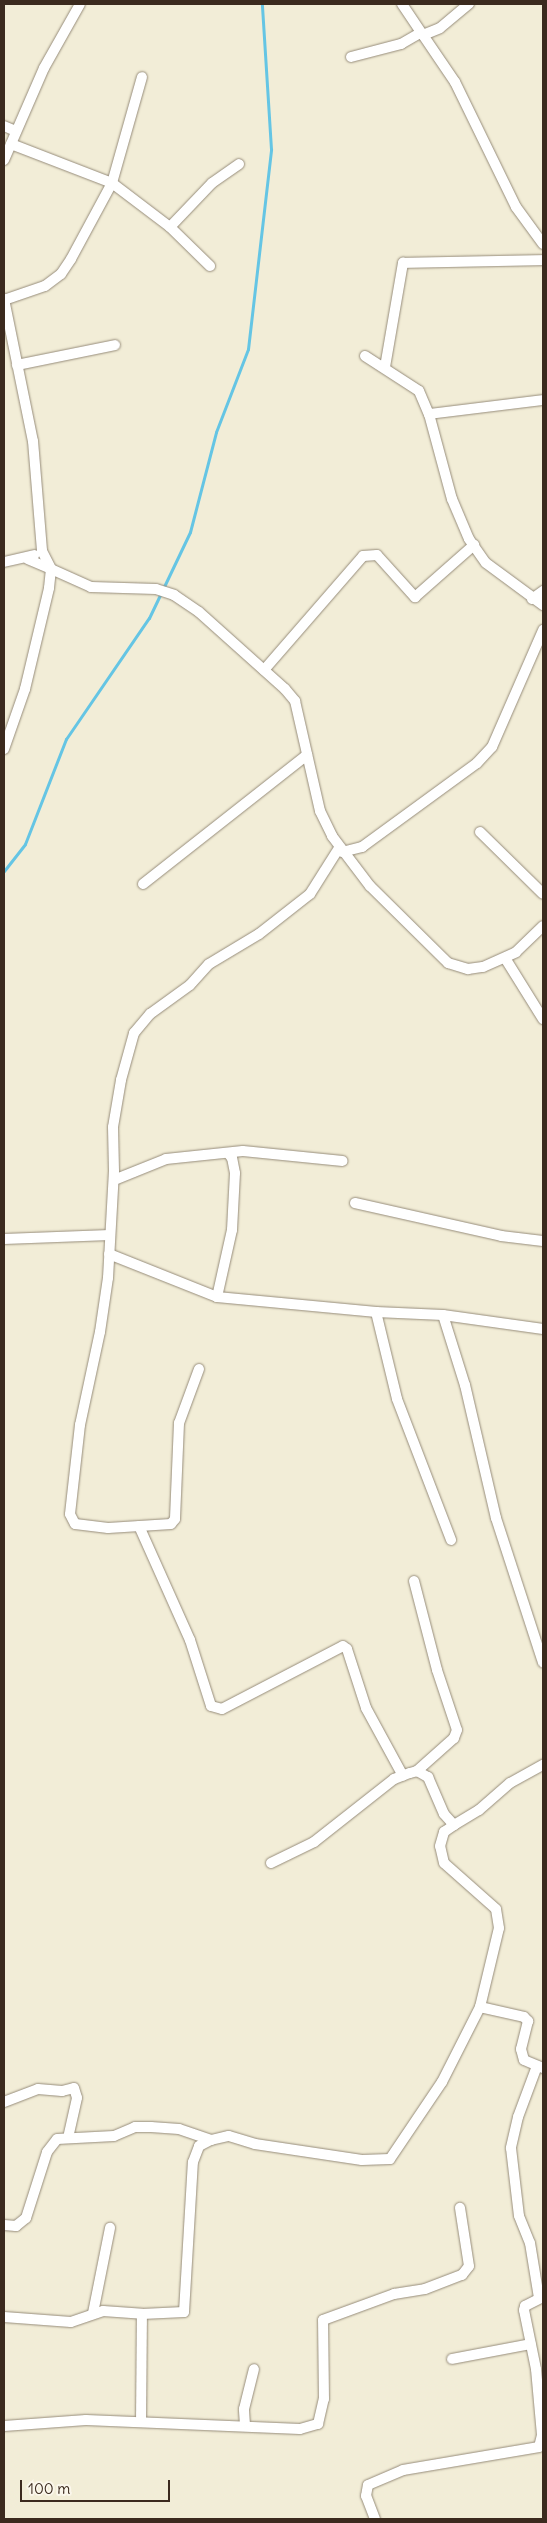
<!DOCTYPE html>
<style>
body{margin:0}
#map{position:relative;width:547px;height:2523px;overflow:hidden;background:#f2edd7;font-family:Delius,sans-serif}
div>[style]{position:absolute}
[style*='--x']{left:calc(var(--x)*1px);top:calc(var(--y)*1px);width:calc(var(--w)*1px);rotate:calc(var(--a)*1deg)}
.stream>*{height:3px;margin:-1.5px;padding:0 1.5px;transform-origin:1.5px;border-radius:1.5px;background:#65c5e4}
.roads{filter:drop-shadow(0 0 1px #968c7a) drop-shadow(0 0 1px #968c7a)}
.street>*{height:10px;margin:-5px;padding:0 5px;transform-origin:5px;border-radius:5px;background:#fff}
span{translate:-50% -50%;white-space:nowrap;text-align:center;line-height:1.15;-webkit-text-stroke:4px #fbf7ec;paint-order:stroke}
.frame{position:absolute;inset:0;border:5px solid #3b2a1e;pointer-events:none}
.scale{position:absolute;left:20px;top:2480px;width:150px;height:22px;box-sizing:border-box;border:2px solid #3b2a1e;border-top:0;padding-left:6px;font-size:15px;line-height:18px;white-space:nowrap;color:#3b2a1e;-webkit-text-stroke:4px #fbf7ec;paint-order:stroke}
</style>
<div id="map">
<div class="stream">
<div style="--x:4;--y:871;--w:34;--a:-52"></div>
<div style="--x:25;--y:844;--w:113;--a:-68.7"></div>
<div style="--x:66;--y:739;--w:147;--a:-55.6"></div>
<div style="--x:149;--y:618;--w:95;--a:-64.5"></div>
<div style="--x:190;--y:532;--w:103;--a:-75.4"></div>
<div style="--x:216;--y:432;--w:89;--a:-68.9"></div>
<div style="--x:248;--y:349;--w:201;--a:-83.4"></div>
<div style="--x:271;--y:149;--w:145;--a:-93.6"></div>
</div>
<div class="roads">
<div class="street">
<div style="--x:402;--y:4;--w:37;--a:56"></div>
<div style="--x:423;--y:35;--w:18;--a:-22"></div>
<div style="--x:440;--y:28;--w:38;--a:-40"></div>
<div style="--x:423;--y:35;--w:57;--a:55.8"></div>
<div style="--x:455;--y:82;--w:139;--a:64"></div>
<div style="--x:516;--y:207;--w:46;--a:53.9"></div>
<div style="--x:351;--y:57;--w:52;--a:-14.6"></div>
<div style="--x:401;--y:44;--w:22;--a:-30"></div>
<div style="--x:4;--y:126;--w:13;--a:23"></div>
<div style="--x:11;--y:144;--w:108;--a:21.1"></div>
<div style="--x:112;--y:183;--w:73;--a:37.2"></div>
<div style="--x:170;--y:227;--w:56;--a:44.3"></div>
<div style="--x:4;--y:160;--w:100;--a:-66.5"></div>
<div style="--x:44;--y:68;--w:73;--a:-60.6"></div>
<div style="--x:170;--y:227;--w:61;--a:-46.3"></div>
<div style="--x:212;--y:183;--w:33;--a:-35"></div>
<div style="--x:4;--y:299;--w:145;--a:78.5"></div>
<div style="--x:33;--y:441;--w:110;--a:85.3"></div>
<div style="--x:42;--y:551;--w:20;--a:63"></div>
<div style="--x:51;--y:569;--w:44;--a:24.2"></div>
<div style="--x:91;--y:587;--w:65;--a:1.8"></div>
<div style="--x:156;--y:589;--w:19;--a:18"></div>
<div style="--x:174;--y:595;--w:30;--a:34"></div>
<div style="--x:199;--y:612;--w:115;--a:41.8"></div>
<div style="--x:285;--y:689;--w:16;--a:50"></div>
<div style="--x:295;--y:701;--w:113;--a:77.2"></div>
<div style="--x:320;--y:811;--w:28;--a:64"></div>
<div style="--x:332;--y:836;--w:63;--a:52.8"></div>
<div style="--x:370;--y:886;--w:110;--a:44.6"></div>
<div style="--x:448;--y:963;--w:21;--a:17"></div>
<div style="--x:468;--y:969;--w:15;--a:-8"></div>
<div style="--x:483;--y:967;--w:36;--a:-24"></div>
<div style="--x:516;--y:952;--w:37;--a:-44"></div>
<div style="--x:4;--y:300;--w:43;--a:-18.9"></div>
<div style="--x:45;--y:286;--w:20;--a:-37"></div>
<div style="--x:61;--y:274;--w:18;--a:-56"></div>
<div style="--x:71;--y:259;--w:86;--a:-61.7"></div>
<div style="--x:112;--y:183;--w:110;--a:-74.2"></div>
<div style="--x:365;--y:356;--w:64;--a:32.9"></div>
<div style="--x:419;--y:391;--w:25;--a:67"></div>
<div style="--x:429;--y:414;--w:88;--a:74.9"></div>
<div style="--x:452;--y:499;--w:43;--a:67"></div>
<div style="--x:469;--y:539;--w:29;--a:55"></div>
<div style="--x:486;--y:563;--w:71;--a:36.4"></div>
<div style="--x:17;--y:365;--w:100;--a:-11.5"></div>
<div style="--x:385;--y:367;--w:106;--a:-80.2"></div>
<div style="--x:403;--y:263;--w:140;--a:-1.2"></div>
<div style="--x:429;--y:414;--w:115;--a:-7"></div>
<div style="--x:4;--y:562;--w:31;--a:-13"></div>
<div style="--x:532;--y:599;--w:14;--a:-36"></div>
<div style="--x:264;--y:670;--w:151;--a:-49"></div>
<div style="--x:363;--y:556;--w:14;--a:-4"></div>
<div style="--x:377;--y:555;--w:57;--a:47.9"></div>
<div style="--x:415;--y:597;--w:79;--a:-41.4"></div>
<div style="--x:4;--y:749;--w:64;--a:-70.7"></div>
<div style="--x:25;--y:689;--w:104;--a:-76.6"></div>
<div style="--x:49;--y:588;--w:19;--a:-84"></div>
<div style="--x:51;--y:569;--w:25;--a:-157"></div>
<div style="--x:480;--y:832;--w:88;--a:44.5"></div>
<div style="--x:342;--y:852;--w:21;--a:-14"></div>
<div style="--x:362;--y:847;--w:142;--a:-36.1"></div>
<div style="--x:477;--y:763;--w:22;--a:-47"></div>
<div style="--x:492;--y:747;--w:128;--a:-66.4"></div>
<div style="--x:143;--y:884;--w:209;--a:-38.2"></div>
<div style="--x:505;--y:958;--w:72;--a:58.1"></div>
<div style="--x:114;--y:1180;--w:56;--a:-22"></div>
<div style="--x:166;--y:1159;--w:77;--a:-5.9"></div>
<div style="--x:243;--y:1151;--w:100;--a:5.7"></div>
<div style="--x:355;--y:1203;--w:150;--a:12.7"></div>
<div style="--x:501;--y:1236;--w:42;--a:6.8"></div>
<div style="--x:4;--y:1239;--w:106;--a:-2.2"></div>
<div style="--x:109;--y:1254;--w:116;--a:21.7"></div>
<div style="--x:217;--y:1297;--w:160;--a:5.4"></div>
<div style="--x:376;--y:1312;--w:67;--a:2.6"></div>
<div style="--x:443;--y:1315;--w:101;--a:8"></div>
<div style="--x:217;--y:1297;--w:69;--a:-77.4"></div>
<div style="--x:232;--y:1230;--w:57;--a:-87"></div>
<div style="--x:235;--y:1173;--w:15;--a:-101"></div>
<div style="--x:232;--y:1158;--w:6;--a:-129"></div>
<div style="--x:376;--y:1312;--w:89;--a:76.4"></div>
<div style="--x:397;--y:1399;--w:151;--a:69"></div>
<div style="--x:443;--y:1315;--w:73;--a:72.6"></div>
<div style="--x:465;--y:1385;--w:137;--a:76.9"></div>
<div style="--x:496;--y:1518;--w:152;--a:72"></div>
<div style="--x:199;--y:1369;--w:58;--a:110.3"></div>
<div style="--x:179;--y:1423;--w:96;--a:92.4"></div>
<div style="--x:175;--y:1519;--w:6;--a:129"></div>
<div style="--x:171;--y:1524;--w:63;--a:176.4"></div>
<div style="--x:108;--y:1528;--w:33;--a:-173"></div>
<div style="--x:75;--y:1524;--w:11;--a:-117"></div>
<div style="--x:70;--y:1514;--w:90;--a:-83.6"></div>
<div style="--x:80;--y:1425;--w:95;--a:-77.9"></div>
<div style="--x:100;--y:1332;--w:55;--a:-81.6"></div>
<div style="--x:108;--y:1278;--w:107;--a:-86.8"></div>
<div style="--x:114;--y:1171;--w:44;--a:-91.3"></div>
<div style="--x:113;--y:1127;--w:48;--a:-80.3"></div>
<div style="--x:121;--y:1080;--w:49;--a:-74.5"></div>
<div style="--x:134;--y:1033;--w:25;--a:-50"></div>
<div style="--x:150;--y:1014;--w:49;--a:-35.9"></div>
<div style="--x:190;--y:985;--w:28;--a:-48"></div>
<div style="--x:209;--y:964;--w:58;--a:-31"></div>
<div style="--x:259;--y:934;--w:65;--a:-38.1"></div>
<div style="--x:310;--y:894;--w:54;--a:-57.8"></div>
<div style="--x:139;--y:1526;--w:125;--a:65.9"></div>
<div style="--x:190;--y:1640;--w:69;--a:72.3"></div>
<div style="--x:211;--y:1706;--w:11;--a:15"></div>
<div style="--x:222;--y:1709;--w:136;--a:-27.5"></div>
<div style="--x:343;--y:1646;--w:5;--a:37"></div>
<div style="--x:347;--y:1649;--w:62;--a:72.1"></div>
<div style="--x:366;--y:1708;--w:77;--a:61.4"></div>
<div style="--x:414;--y:1581;--w:92;--a:75.5"></div>
<div style="--x:437;--y:1670;--w:63;--a:71.6"></div>
<div style="--x:457;--y:1730;--w:9;--a:111"></div>
<div style="--x:454;--y:1738;--w:50;--a:138.3"></div>
<div style="--x:271;--y:1863;--w:48;--a:-26"></div>
<div style="--x:314;--y:1842;--w:102;--a:-38.2"></div>
<div style="--x:394;--y:1779;--w:17;--a:-21"></div>
<div style="--x:410;--y:1773;--w:7;--a:-16"></div>
<div style="--x:417;--y:1771;--w:13;--a:29"></div>
<div style="--x:428;--y:1777;--w:40;--a:66.6"></div>
<div style="--x:444;--y:1814;--w:15;--a:48"></div>
<div style="--x:454;--y:1825;--w:29;--a:-31"></div>
<div style="--x:479;--y:1810;--w:41;--a:-41.1"></div>
<div style="--x:510;--y:1783;--w:38;--a:-29"></div>
<div style="--x:480;--y:2007;--w:45;--a:12.8"></div>
<div style="--x:524;--y:2017;--w:6;--a:45"></div>
<div style="--x:528;--y:2021;--w:29;--a:104"></div>
<div style="--x:521;--y:2049;--w:11;--a:75"></div>
<div style="--x:524;--y:2060;--w:21;--a:23"></div>
<div style="--x:537;--y:2066;--w:54;--a:110.4"></div>
<div style="--x:518;--y:2117;--w:32;--a:103"></div>
<div style="--x:511;--y:2148;--w:68;--a:83.3"></div>
<div style="--x:519;--y:2216;--w:29;--a:68"></div>
<div style="--x:530;--y:2243;--w:56;--a:80.7"></div>
<div style="--x:4;--y:2102;--w:36;--a:-21"></div>
<div style="--x:38;--y:2089;--w:24;--a:5"></div>
<div style="--x:62;--y:2091;--w:12;--a:-14"></div>
<div style="--x:74;--y:2088;--w:10;--a:73"></div>
<div style="--x:77;--y:2098;--w:41;--a:102.7"></div>
<div style="--x:4;--y:2225;--w:12;--a:5"></div>
<div style="--x:16;--y:2226;--w:13;--a:-39"></div>
<div style="--x:26;--y:2218;--w:69;--a:-72.3"></div>
<div style="--x:47;--y:2152;--w:16;--a:-52"></div>
<div style="--x:57;--y:2139;--w:57;--a:-3"></div>
<div style="--x:114;--y:2136;--w:23;--a:-23"></div>
<div style="--x:135;--y:2127;--w:16;--a:0"></div>
<div style="--x:151;--y:2127;--w:28;--a:4"></div>
<div style="--x:179;--y:2129;--w:34;--a:19"></div>
<div style="--x:93;--y:2313;--w:87;--a:-78.7"></div>
<div style="--x:4;--y:2317;--w:67;--a:4.3"></div>
<div style="--x:71;--y:2322;--w:34;--a:-19"></div>
<div style="--x:103;--y:2311;--w:39;--a:4"></div>
<div style="--x:142;--y:2314;--w:42;--a:-2.7"></div>
<div style="--x:184;--y:2312;--w:150;--a:-86.6"></div>
<div style="--x:193;--y:2162;--w:17;--a:-69"></div>
<div style="--x:199;--y:2146;--w:13;--a:-27"></div>
<div style="--x:211;--y:2140;--w:18;--a:-13"></div>
<div style="--x:229;--y:2136;--w:27;--a:17"></div>
<div style="--x:255;--y:2144;--w:108;--a:8.5"></div>
<div style="--x:362;--y:2160;--w:28;--a:-2"></div>
<div style="--x:390;--y:2159;--w:93;--a:-56"></div>
<div style="--x:442;--y:2082;--w:84;--a:-63.1"></div>
<div style="--x:480;--y:2007;--w:81;--a:-76.5"></div>
<div style="--x:499;--y:1928;--w:19;--a:-99"></div>
<div style="--x:496;--y:1909;--w:69;--a:-138.5"></div>
<div style="--x:444;--y:1863;--w:17;--a:-103"></div>
<div style="--x:440;--y:1846;--w:15;--a:-74"></div>
<div style="--x:444;--y:1832;--w:12;--a:-35"></div>
<div style="--x:452;--y:2359;--w:80;--a:-10.8"></div>
<div style="--x:141;--y:2422;--w:108;--a:-89.5"></div>
<div style="--x:245;--y:2425;--w:16;--a:-94"></div>
<div style="--x:244;--y:2409;--w:41;--a:-76"></div>
<div style="--x:4;--y:2426;--w:82;--a:-4.2"></div>
<div style="--x:86;--y:2420;--w:214;--a:2.4"></div>
<div style="--x:300;--y:2429;--w:19;--a:-16"></div>
<div style="--x:318;--y:2424;--w:26;--a:-77"></div>
<div style="--x:324;--y:2399;--w:79;--a:-90.7"></div>
<div style="--x:323;--y:2320;--w:76;--a:-20.1"></div>
<div style="--x:394;--y:2294;--w:31;--a:-9"></div>
<div style="--x:425;--y:2289;--w:40;--a:-21"></div>
<div style="--x:462;--y:2275;--w:11;--a:-52"></div>
<div style="--x:469;--y:2266;--w:59;--a:-98.8"></div>
<div style="--x:375;--y:2519;--w:25;--a:-111"></div>
<div style="--x:366;--y:2496;--w:11;--a:-80"></div>
<div style="--x:368;--y:2485;--w:38;--a:-23"></div>
<div style="--x:403;--y:2470;--w:138;--a:-9.6"></div>
<div style="--x:539;--y:2447;--w:12;--a:-76"></div>
<div style="--x:542;--y:2435;--w:66;--a:-95.2"></div>
<div style="--x:536;--y:2369;--w:60;--a:-101.5"></div>
<div style="--x:524;--y:2310;--w:4;--a:-76"></div>
<div style="--x:525;--y:2306;--w:20;--a:-27"></div>
</div>
</div>
<div class="frame"></div>
<div class="scale">100 m</div>
</div>
